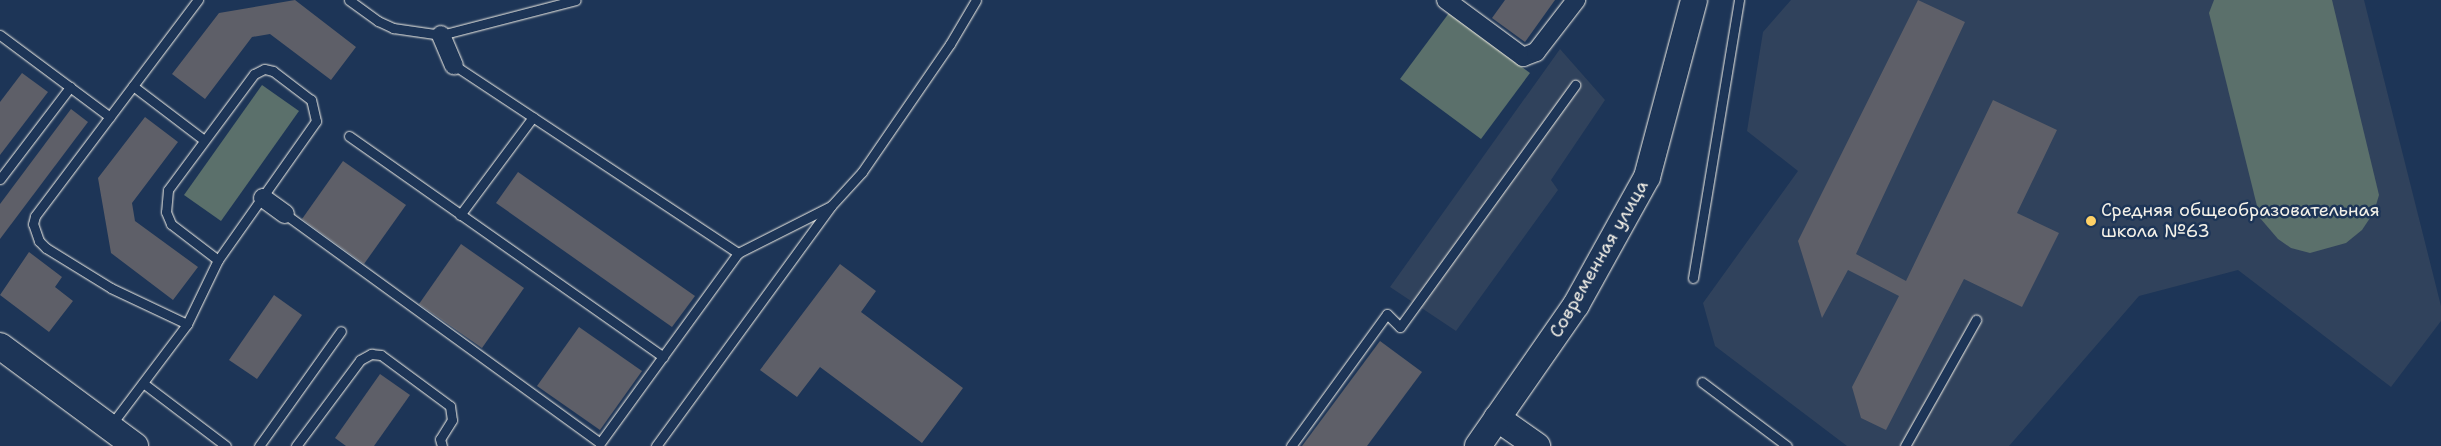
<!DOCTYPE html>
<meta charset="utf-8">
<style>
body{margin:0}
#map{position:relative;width:2441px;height:446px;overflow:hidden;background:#1d3557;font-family:"Shantell Sans",sans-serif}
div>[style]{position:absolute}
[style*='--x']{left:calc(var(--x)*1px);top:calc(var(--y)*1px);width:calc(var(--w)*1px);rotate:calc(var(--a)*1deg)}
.built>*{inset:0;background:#30425c}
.green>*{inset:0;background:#5b706b}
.building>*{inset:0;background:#5e5f68}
.roads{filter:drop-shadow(0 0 1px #f4f1e8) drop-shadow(0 0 1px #f4f1e8)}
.lane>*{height:9px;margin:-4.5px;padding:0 4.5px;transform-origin:4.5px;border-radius:4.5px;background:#1d3557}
.street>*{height:18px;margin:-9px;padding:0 9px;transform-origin:9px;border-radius:9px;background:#1d3557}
.secondary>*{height:26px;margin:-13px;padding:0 13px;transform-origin:13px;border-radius:13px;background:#1d3557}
.dots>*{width:14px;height:14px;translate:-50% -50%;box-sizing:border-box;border:2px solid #1d3557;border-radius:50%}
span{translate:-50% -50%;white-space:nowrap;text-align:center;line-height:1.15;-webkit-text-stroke:5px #1d3557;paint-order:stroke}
.poi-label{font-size:18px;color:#f4f1e8}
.left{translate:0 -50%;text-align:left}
.street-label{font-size:18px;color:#f4f1e8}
</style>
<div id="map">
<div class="built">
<div style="clip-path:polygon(1791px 0,2364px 0,2441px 306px,2441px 321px,2391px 387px,2238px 270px,2139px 296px,2009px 446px,1847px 446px,1715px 346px,1703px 303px,1798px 171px,1747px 131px,1763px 32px)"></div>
<div style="clip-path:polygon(1560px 49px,1605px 100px,1551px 180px,1558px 190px,1456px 331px,1390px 287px)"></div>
</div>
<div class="green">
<div style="clip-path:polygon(2214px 0,2332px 0,2379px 195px,2374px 212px,2362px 230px,2346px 243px,2310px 253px,2291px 248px,2278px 239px,2260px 218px,2209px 13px)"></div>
<div style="clip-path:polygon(1449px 13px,1530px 73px,1481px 139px,1400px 79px)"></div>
<div style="clip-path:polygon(262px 85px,299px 111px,221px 221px,184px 195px)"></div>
</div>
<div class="building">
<div style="clip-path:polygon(295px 0,356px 47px,331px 80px,270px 34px,252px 37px,205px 99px,172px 74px,219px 13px)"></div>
<div style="clip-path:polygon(1505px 0,1555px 0,1525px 42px,1492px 18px)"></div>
<div style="clip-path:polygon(1918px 0,1965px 22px,1856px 254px,1906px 281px,1993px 100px,2057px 130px,2017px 213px,2059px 233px,2022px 307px,1964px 279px,1886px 430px,1861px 418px,1852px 387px,1899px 296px,1848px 270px,1822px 318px,1798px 241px)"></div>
<div style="clip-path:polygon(22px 73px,48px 92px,0 155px,0 102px)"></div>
<div style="clip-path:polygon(71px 109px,88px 122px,0 239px,0 204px)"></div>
<div style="clip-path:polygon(145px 117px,178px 142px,132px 203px,135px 221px,198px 267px,173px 300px,111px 253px,98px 178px)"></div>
<div style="clip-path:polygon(343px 161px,406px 205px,364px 264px,302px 219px)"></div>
<div style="clip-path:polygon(518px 172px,695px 296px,672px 327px,496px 203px)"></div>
<div style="clip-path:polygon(461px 244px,524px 288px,482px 348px,419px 304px)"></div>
<div style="clip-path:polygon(29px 252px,62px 277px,55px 287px,73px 301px,49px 332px,0 295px)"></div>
<div style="clip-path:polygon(840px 264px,876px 291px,861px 312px,963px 388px,922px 443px,820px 367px,797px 397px,760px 370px)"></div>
<div style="clip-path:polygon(274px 295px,302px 315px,257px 379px,229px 360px)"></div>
<div style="clip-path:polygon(579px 327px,642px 371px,600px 430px,537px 386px)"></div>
<div style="clip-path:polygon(1380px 341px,1422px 372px,1367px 446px,1302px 446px)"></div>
<div style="clip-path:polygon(380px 374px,410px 395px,374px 446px,346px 446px,335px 438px)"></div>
</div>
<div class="roads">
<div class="lane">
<div style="--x:349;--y:0;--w:36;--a:36"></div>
<div style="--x:378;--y:21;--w:17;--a:25"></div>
<div style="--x:393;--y:28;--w:49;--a:8.3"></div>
<div style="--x:441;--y:35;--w:139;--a:-14.5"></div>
<div style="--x:0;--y:35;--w:137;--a:36.7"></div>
<div style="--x:454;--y:65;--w:341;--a:33.5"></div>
<div style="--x:133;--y:86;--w:89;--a:37.3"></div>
<div style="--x:349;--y:136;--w:384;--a:35.1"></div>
<div style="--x:0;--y:179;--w:116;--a:-52.7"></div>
<div style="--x:285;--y:214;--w:389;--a:36"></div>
<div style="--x:600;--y:443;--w:235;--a:-54"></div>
<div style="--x:738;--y:253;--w:104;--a:-26.8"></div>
<div style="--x:460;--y:215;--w:122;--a:-53.3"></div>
<div style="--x:1693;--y:278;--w:282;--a:-80.6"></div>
<div style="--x:187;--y:324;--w:84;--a:-154.7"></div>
<div style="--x:111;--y:288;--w:76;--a:-148.4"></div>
<div style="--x:46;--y:248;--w:10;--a:-135"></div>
<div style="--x:39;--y:241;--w:18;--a:-109"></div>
<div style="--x:33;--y:224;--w:8;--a:-76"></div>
<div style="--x:35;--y:216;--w:271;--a:-53"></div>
<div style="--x:1702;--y:382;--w:106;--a:37"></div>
<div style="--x:143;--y:383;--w:104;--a:37.2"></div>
<div style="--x:111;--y:425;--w:126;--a:-53"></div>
<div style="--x:187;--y:324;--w:71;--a:-64.2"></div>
<div style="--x:218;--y:260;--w:170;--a:-54.8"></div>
<div style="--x:316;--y:121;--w:22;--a:-103"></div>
<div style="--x:311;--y:100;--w:48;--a:-142.7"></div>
<div style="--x:273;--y:71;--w:9;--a:-167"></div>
<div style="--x:264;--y:69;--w:11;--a:153"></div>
<div style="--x:254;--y:74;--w:144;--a:126.6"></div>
<div style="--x:168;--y:190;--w:22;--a:95"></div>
<div style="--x:166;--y:212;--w:13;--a:67"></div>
<div style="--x:171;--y:224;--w:59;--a:37.5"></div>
<div style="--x:259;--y:446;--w:141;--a:-54.5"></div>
<div style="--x:296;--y:446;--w:107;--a:-53.3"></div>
<div style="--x:360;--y:360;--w:13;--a:-29"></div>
<div style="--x:371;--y:354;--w:10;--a:6"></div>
<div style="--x:381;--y:355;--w:86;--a:36.5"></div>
<div style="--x:450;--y:406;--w:14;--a:82"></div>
<div style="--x:452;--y:420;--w:22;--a:122"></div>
<div style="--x:440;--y:439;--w:7;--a:74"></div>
<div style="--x:656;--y:446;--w:297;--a:-53.9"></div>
<div style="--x:831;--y:206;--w:46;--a:-47.6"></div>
<div style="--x:862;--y:172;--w:155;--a:-55.5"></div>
<div style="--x:950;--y:44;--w:51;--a:-59.4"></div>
<div style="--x:1291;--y:446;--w:163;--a:-54"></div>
<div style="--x:1387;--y:314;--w:18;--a:45"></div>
<div style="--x:1400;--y:327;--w:299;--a:-54.1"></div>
<div style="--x:1905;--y:446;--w:145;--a:-60.6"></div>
</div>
<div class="street">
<div style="--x:1446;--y:0;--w:96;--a:36.5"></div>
<div style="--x:1523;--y:57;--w:14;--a:-21"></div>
<div style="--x:1536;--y:52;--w:66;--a:-52.4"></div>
<div style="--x:441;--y:35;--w:33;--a:67"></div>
<div style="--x:263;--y:198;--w:27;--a:36"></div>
</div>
<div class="secondary">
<div style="--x:0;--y:346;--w:168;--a:36.5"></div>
<div style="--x:1497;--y:418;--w:49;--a:35"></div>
<div style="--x:1478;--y:446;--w:172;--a:-55.2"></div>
<div style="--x:1576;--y:305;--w:146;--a:-61"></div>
<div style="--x:1647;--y:177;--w:183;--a:-75.1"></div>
</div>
</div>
<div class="dots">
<div style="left:2091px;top:221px;background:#ffd166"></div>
</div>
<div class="poi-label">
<span class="left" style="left:2101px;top:221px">Средняя общеобразовательная<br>школа №63</span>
</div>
<div class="street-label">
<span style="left:1599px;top:259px;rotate:-60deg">Современная улица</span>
</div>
</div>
